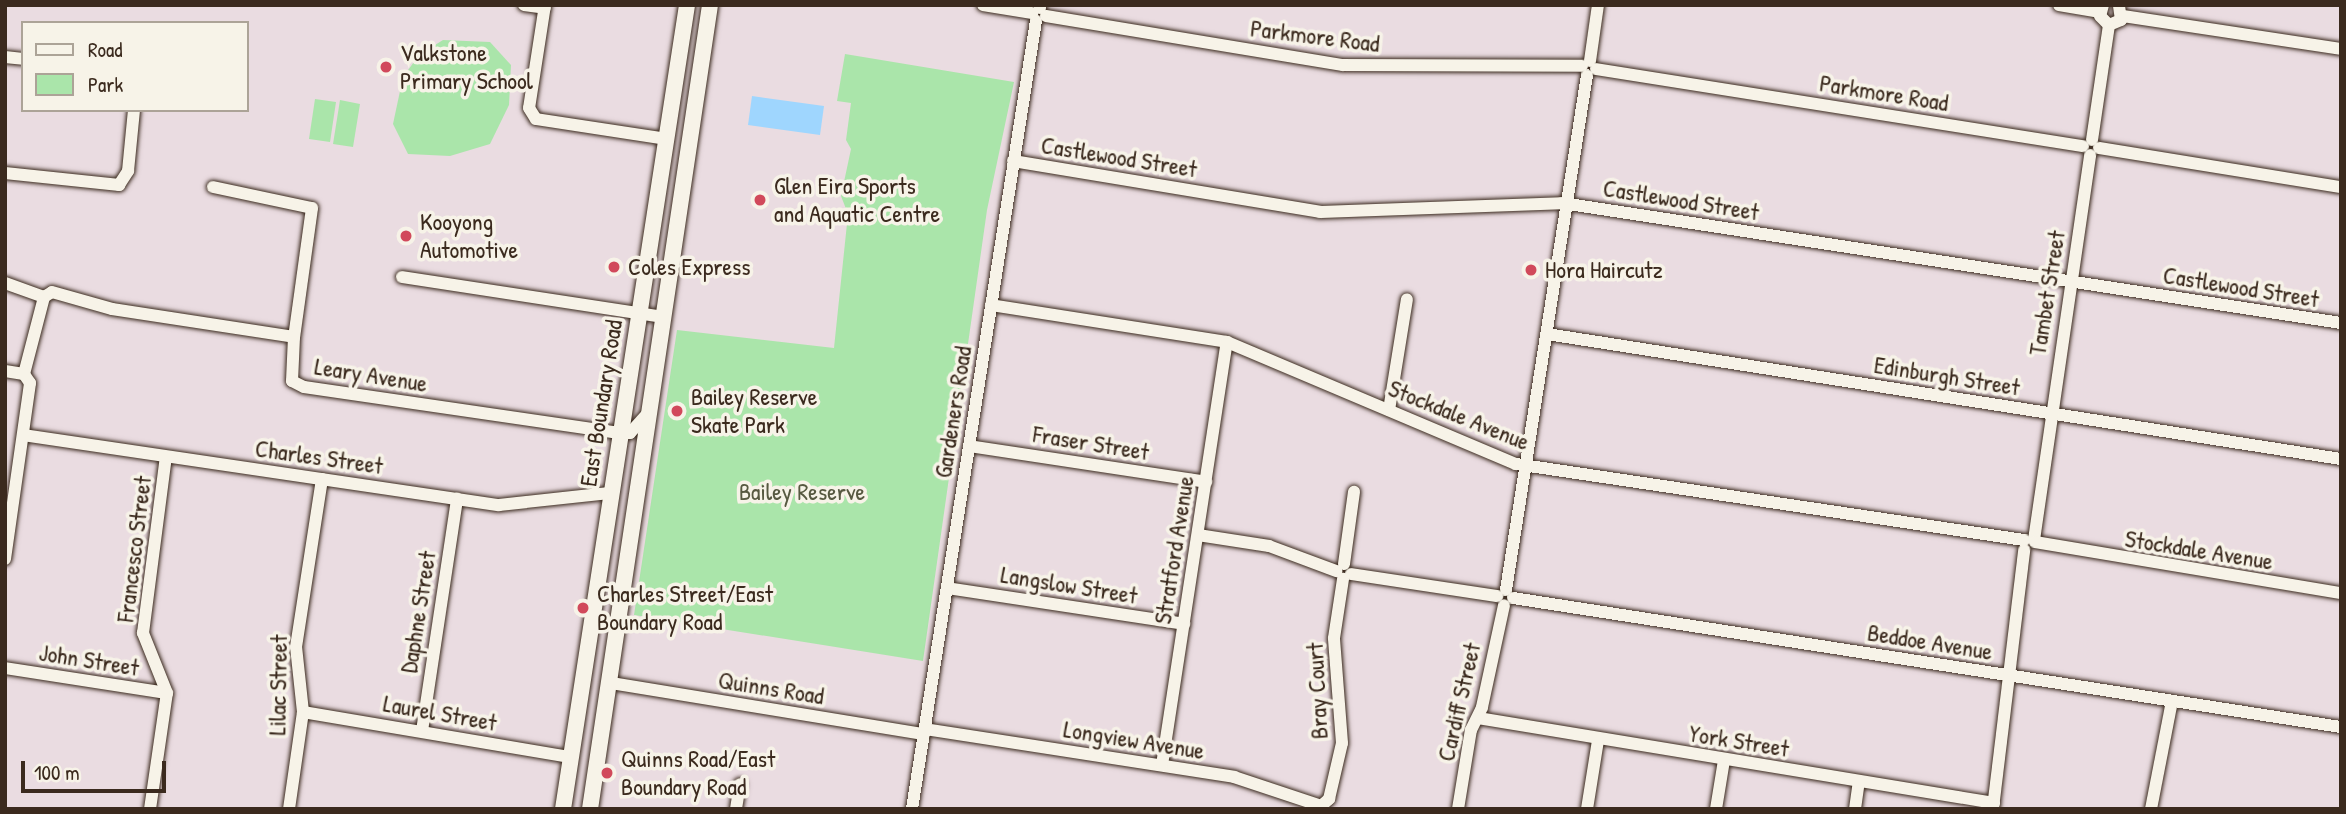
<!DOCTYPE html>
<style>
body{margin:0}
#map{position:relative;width:2346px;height:814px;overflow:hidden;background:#eadce1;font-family:"Patrick Hand",sans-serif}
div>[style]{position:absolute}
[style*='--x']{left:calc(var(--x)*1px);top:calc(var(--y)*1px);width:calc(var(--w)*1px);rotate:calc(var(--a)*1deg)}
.green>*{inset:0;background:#aae5aa}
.water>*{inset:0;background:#9fd6fe}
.roads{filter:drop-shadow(0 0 2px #3b2a1e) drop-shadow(0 0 2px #3b2a1e)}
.minor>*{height:12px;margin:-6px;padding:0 6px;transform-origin:6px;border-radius:6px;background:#f7f3e8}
.major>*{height:16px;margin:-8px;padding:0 8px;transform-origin:8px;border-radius:8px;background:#f7f3e8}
.dots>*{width:19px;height:19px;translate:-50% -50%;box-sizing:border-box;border:4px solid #f7f3e8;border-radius:50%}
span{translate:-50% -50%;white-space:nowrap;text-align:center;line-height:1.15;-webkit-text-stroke:7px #f7f3e8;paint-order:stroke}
.street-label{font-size:24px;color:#3b2a1e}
.poi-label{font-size:24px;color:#3b2a1e}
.left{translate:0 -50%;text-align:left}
.park-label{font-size:24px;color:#575941}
.frame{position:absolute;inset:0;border:7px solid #3b2a1e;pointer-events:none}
.legend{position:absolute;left:21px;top:21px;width:228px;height:91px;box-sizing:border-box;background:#f7f3e8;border:2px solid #aca397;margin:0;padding:9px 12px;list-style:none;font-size:21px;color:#3b2a1e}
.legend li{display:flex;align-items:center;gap:14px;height:35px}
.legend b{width:35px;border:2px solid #aca397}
.scale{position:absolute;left:21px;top:761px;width:145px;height:32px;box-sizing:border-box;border:4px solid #3b2a1e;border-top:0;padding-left:9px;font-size:21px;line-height:24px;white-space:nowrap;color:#3b2a1e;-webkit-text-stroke:5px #f7f3e8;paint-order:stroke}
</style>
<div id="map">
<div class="green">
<div style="clip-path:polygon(443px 40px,490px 42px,511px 65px,509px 105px,490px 144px,450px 156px,408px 154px,393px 124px,403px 77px,419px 55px)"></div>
<div style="clip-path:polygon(845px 54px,1014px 82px,987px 210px,923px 661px,634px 615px,677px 330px,834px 348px,848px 214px,841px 196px,851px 149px,846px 140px,851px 103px,837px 101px)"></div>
<div style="clip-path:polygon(315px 99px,336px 102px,330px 142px,309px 139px)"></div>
<div style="clip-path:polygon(340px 100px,360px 104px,353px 147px,333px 144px)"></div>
</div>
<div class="water">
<div style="clip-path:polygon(752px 96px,824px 106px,820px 135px,748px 125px)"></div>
</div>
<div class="roads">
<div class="minor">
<div style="--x:524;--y:5;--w:21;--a:8"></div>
<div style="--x:545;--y:5;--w:104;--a:98.8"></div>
<div style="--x:529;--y:108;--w:13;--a:58"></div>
<div style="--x:536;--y:119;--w:133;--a:8.7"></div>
<div style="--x:983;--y:5;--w:50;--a:9.3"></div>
<div style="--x:2059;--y:5;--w:42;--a:9.7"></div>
<div style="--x:2103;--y:5;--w:11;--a:105"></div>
<div style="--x:2100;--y:16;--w:13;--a:45"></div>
<div style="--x:2109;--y:25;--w:13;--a:-23"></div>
<div style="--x:2121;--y:20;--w:15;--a:-98"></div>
<div style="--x:1040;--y:8;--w:3;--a:-90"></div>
<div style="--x:1046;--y:16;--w:301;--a:9.4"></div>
<div style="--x:1343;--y:65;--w:239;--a:0.2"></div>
<div style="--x:2123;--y:16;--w:220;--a:8.6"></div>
<div style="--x:5;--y:57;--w:18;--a:6"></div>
<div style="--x:1590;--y:61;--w:57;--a:-81.9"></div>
<div style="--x:1596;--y:69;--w:493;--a:9"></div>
<div style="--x:2092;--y:140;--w:116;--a:-81.6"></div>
<div style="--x:2099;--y:148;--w:245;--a:9.2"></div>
<div style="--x:1013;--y:161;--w:311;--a:9.4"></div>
<div style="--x:1320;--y:212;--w:242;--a:-2.1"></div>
<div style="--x:1562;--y:203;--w:788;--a:8.76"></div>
<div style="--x:5;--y:173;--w:115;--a:6"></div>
<div style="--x:119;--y:185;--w:17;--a:-57"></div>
<div style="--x:128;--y:171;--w:61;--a:-84.4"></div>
<div style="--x:213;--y:187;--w:101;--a:12"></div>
<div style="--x:312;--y:208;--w:130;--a:97.9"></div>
<div style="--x:402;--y:277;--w:265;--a:8.7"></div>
<div style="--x:5;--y:283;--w:41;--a:19.7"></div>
<div style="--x:44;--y:297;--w:9;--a:-32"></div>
<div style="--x:52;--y:292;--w:62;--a:15.8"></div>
<div style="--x:112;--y:309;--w:184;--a:8.7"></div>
<div style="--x:294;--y:337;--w:44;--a:92.6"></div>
<div style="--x:292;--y:381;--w:13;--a:27"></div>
<div style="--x:304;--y:387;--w:317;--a:8.3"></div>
<div style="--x:618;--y:433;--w:12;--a:0"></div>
<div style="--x:630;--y:433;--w:28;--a:-48"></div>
<div style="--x:991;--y:305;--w:239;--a:8.9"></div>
<div style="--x:1227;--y:342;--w:314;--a:22.9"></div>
<div style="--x:1516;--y:464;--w:514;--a:8.51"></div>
<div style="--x:1547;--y:334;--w:804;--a:8.95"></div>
<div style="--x:5;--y:371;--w:19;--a:9"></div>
<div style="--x:1389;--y:410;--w:112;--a:-80.8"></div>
<div style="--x:23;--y:435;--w:481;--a:8.4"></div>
<div style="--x:499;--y:505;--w:111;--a:-6.2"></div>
<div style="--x:969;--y:446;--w:240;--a:8.6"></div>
<div style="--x:1198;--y:535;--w:72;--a:8.8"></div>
<div style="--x:1269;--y:546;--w:72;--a:20.5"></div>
<div style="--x:2034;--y:540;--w:389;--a:-81.7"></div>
<div style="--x:2035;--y:542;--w:310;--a:9.5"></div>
<div style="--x:5;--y:559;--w:178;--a:-81.9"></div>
<div style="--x:30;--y:383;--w:11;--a:-124"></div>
<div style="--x:24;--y:374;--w:80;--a:-75.4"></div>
<div style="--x:1344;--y:564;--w:73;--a:-82.1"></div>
<div style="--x:1351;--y:574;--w:148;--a:8.6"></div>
<div style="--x:947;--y:588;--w:240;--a:8.6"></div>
<div style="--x:1506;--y:590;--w:521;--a:-81.06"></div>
<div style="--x:1513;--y:598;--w:838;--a:8.86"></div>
<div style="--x:5;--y:668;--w:164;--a:8.8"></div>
<div style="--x:611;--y:683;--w:317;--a:9.3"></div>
<div style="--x:303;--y:712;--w:271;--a:9.6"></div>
<div style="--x:1478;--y:718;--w:523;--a:9.35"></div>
<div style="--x:925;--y:729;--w:313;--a:8.8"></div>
<div style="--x:1234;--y:777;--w:92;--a:18.4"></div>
<div style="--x:1321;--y:806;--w:11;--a:-41"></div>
<div style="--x:1329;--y:799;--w:57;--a:-76.9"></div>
<div style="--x:1342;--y:743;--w:105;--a:-94.4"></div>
<div style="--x:1334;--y:638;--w:60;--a:-81.3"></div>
<div style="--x:422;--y:731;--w:235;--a:-81.4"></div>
<div style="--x:1162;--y:765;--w:428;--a:-81.3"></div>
<div style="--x:1993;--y:808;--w:260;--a:-83.1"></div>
<div style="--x:150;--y:809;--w:117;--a:-81.7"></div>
<div style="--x:167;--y:693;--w:65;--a:-111.8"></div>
<div style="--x:143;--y:633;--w:177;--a:-82.6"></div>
<div style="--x:289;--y:809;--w:98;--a:-81.8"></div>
<div style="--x:303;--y:712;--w:65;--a:-96.1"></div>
<div style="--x:296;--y:647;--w:170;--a:-81.2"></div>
<div style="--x:736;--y:809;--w:25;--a:-81"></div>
<div style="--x:912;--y:809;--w:798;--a:-81.06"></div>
<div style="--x:1458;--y:809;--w:80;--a:-80.7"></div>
<div style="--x:1471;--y:730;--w:25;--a:-64"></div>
<div style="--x:1482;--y:707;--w:104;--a:-77.8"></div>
<div style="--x:1587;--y:809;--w:70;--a:-80.9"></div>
<div style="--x:1716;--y:809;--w:50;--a:-80.7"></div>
<div style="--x:1855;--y:809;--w:28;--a:-82"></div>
<div style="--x:2151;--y:809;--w:110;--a:-79"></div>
</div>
<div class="major">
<div style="--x:563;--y:809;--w:814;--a:-81.23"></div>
<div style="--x:590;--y:809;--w:813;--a:-81.51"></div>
</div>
</div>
<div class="dots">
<div style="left:386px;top:67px;background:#d1495b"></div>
<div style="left:760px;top:200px;background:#d1495b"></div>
<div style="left:406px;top:236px;background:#d1495b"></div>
<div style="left:614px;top:267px;background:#d1495b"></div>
<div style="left:1531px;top:270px;background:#d1495b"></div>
<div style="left:677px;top:411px;background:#d1495b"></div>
<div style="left:583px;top:608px;background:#d1495b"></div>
<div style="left:607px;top:773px;background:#d1495b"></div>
</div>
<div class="street-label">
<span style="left:1315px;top:36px;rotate:7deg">Parkmore Road</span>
<span style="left:1884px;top:93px;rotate:9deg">Parkmore Road</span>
<span style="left:1119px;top:157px;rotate:9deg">Castlewood Street</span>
<span style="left:1681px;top:200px;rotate:9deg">Castlewood Street</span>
<span style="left:2241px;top:287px;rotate:9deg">Castlewood Street</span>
<span style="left:2047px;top:293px;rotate:-81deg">Tambet Street</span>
<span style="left:371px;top:375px;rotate:9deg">Leary Avenue</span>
<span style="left:1947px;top:376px;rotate:9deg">Edinburgh Street</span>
<span style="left:601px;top:403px;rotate:-81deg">East Boundary Road</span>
<span style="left:953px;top:412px;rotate:-81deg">Gardeners Road</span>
<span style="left:1459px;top:415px;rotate:22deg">Stockdale Avenue</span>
<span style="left:1091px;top:443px;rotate:9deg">Fraser Street</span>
<span style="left:319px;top:457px;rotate:8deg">Charles Street</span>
<span style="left:134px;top:549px;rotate:-83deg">Francesco Street</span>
<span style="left:1174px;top:550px;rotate:-81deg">Stratford Avenue</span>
<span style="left:2199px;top:550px;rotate:9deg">Stockdale Avenue</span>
<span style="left:1069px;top:585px;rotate:9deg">Langslow Street</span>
<span style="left:418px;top:612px;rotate:-81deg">Daphne Street</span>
<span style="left:1930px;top:642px;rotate:9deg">Beddoe Avenue</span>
<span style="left:89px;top:660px;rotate:9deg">John Street</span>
<span style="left:278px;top:685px;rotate:-89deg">Lilac Street</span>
<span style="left:771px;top:688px;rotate:9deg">Quinns Road</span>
<span style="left:1317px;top:691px;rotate:-93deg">Bray Court</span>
<span style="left:1459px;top:702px;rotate:-77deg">Cardiff Street</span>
<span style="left:440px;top:713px;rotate:10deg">Laurel Street</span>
<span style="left:1134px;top:740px;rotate:9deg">Longview Avenue</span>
<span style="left:1739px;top:741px;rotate:9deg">York Street</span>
</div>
<div class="poi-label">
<span class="left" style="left:400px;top:67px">Valkstone<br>Primary School</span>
<span class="left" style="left:774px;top:200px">Glen Eira Sports<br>and Aquatic Centre</span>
<span class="left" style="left:420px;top:236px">Kooyong<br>Automotive</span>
<span class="left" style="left:628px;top:267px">Coles Express</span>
<span class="left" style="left:1545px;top:270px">Hora Haircutz</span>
<span class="left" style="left:691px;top:411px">Bailey Reserve<br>Skate Park</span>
<span class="left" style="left:597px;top:608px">Charles Street/East<br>Boundary Road</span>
<span class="left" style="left:621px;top:773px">Quinns Road/East<br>Boundary Road</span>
</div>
<div class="park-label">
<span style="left:802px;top:492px">Bailey Reserve</span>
</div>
<div class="frame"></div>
<ul class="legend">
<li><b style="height:9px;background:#f7f3e8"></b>Road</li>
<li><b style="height:19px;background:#aae5aa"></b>Park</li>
</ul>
<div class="scale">100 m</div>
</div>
